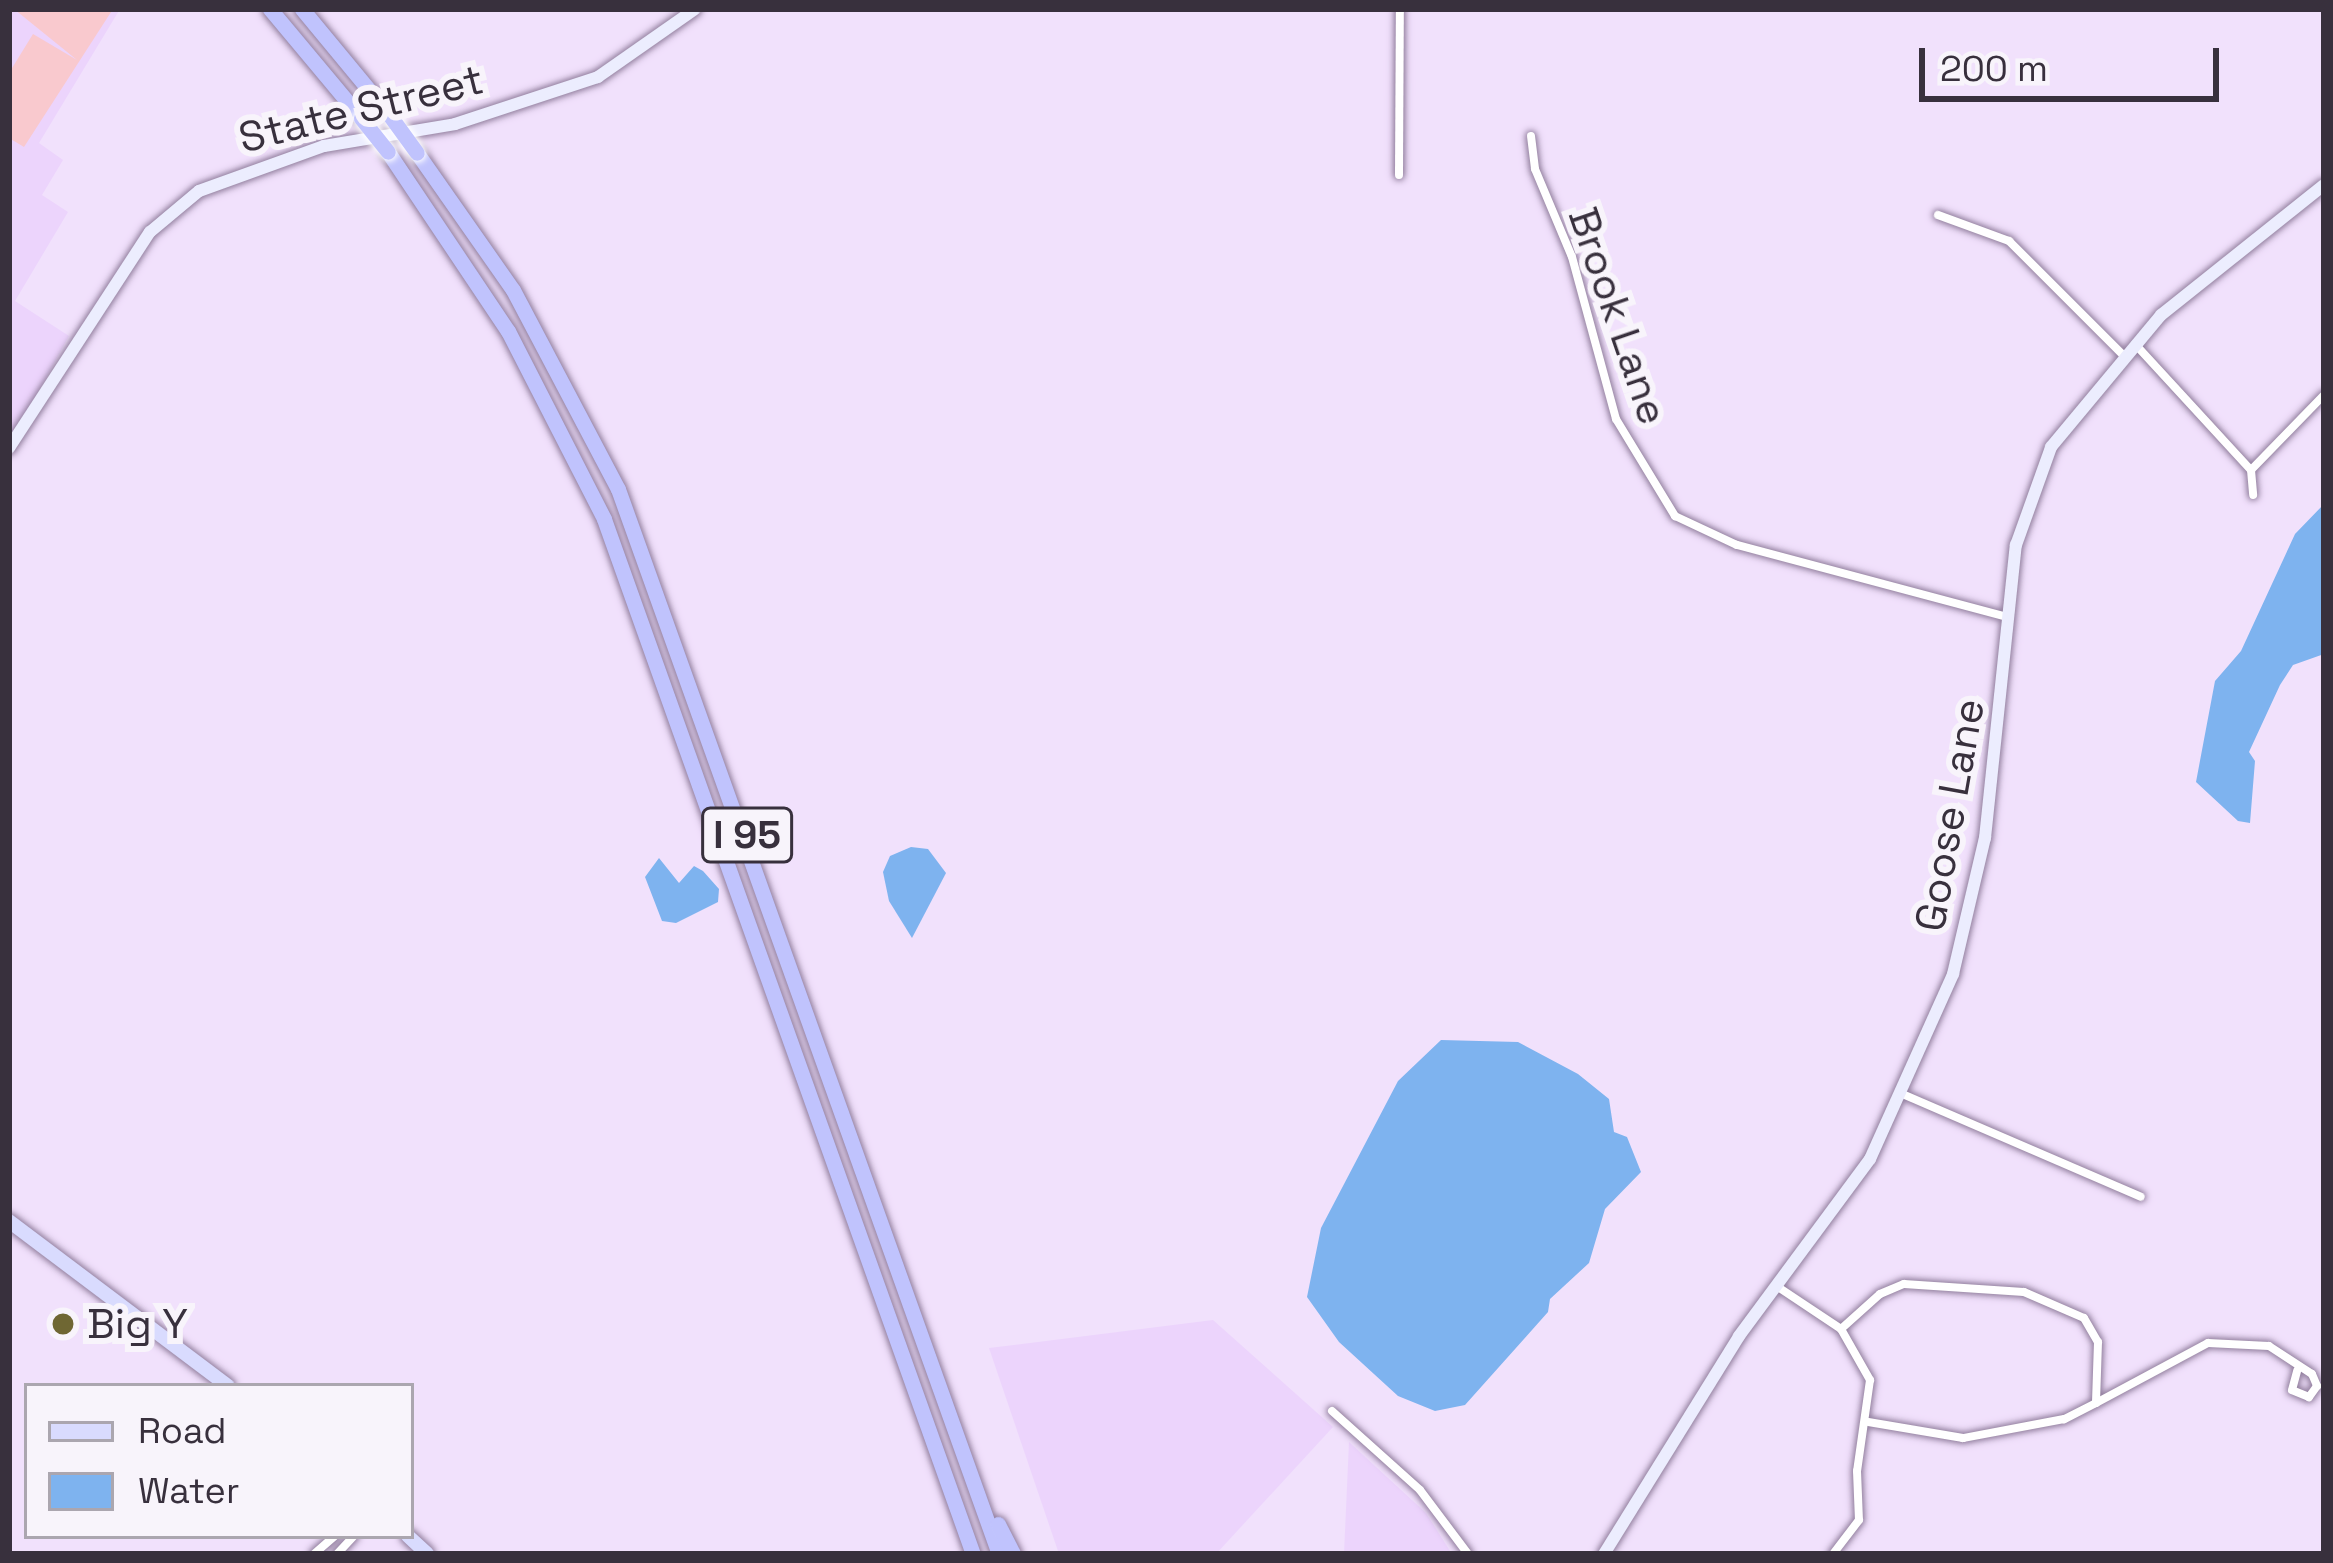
<!DOCTYPE html>
<style>
body{margin:0}
#map{position:relative;width:2333px;height:1563px;overflow:hidden;background:#f1e1fc;font-family:"Space Grotesk",sans-serif}
div>[style]{position:absolute}
[style*='--x']{left:calc(var(--x)*1px);top:calc(var(--y)*1px);width:calc(var(--w)*1px);rotate:calc(var(--a)*1deg)}
.built>*{inset:0;background:#ecd4fc}
.green>*{inset:0;background:#f9c9ce}
.water>*{inset:0;background:#7eb3ef}
.roads{filter:drop-shadow(0 0 3px #927f9e) drop-shadow(0 0 3px #927f9e)}
.street>*{height:8px;margin:-4px;padding:0 4px;transform-origin:4px;border-radius:4px;background:#fff}
.secondary>*{height:12px;margin:-6px;padding:0 6px;transform-origin:6px;border-radius:6px;background:#ecedfe}
.primary>*{height:14px;margin:-7px;padding:0 7px;transform-origin:7px;border-radius:7px;background:#d9dbfe}
.highway>*{height:15px;margin:-7.5px;padding:0 7.5px;transform-origin:7.5px;border-radius:7.5px;background:#c0c3fd}
.bridges{filter:drop-shadow(0 0 3px #fff) drop-shadow(0 0 3px #fff)}
.highway-bridge>*{height:15px;margin:-7.5px;padding:0 7.5px;transform-origin:7.5px;border-radius:7.5px;background:#c0c3fd}
.dots>*{width:33px;height:33px;translate:-50% -50%;box-sizing:border-box;border:6px solid #f8f4fb;border-radius:50%}
span{translate:-50% -50%;white-space:nowrap;text-align:center;line-height:1.15;-webkit-text-stroke:12px #f8f4fb;paint-order:stroke}
.shield-label span{padding:3px 9px;background:#f8f4fb;border:3px solid;border-radius:9px;-webkit-text-stroke-width:0}
.shield-label{font-size:39px;color:#38303d;font-weight:700}
.street-label{font-size:42px;color:#38303d}
.poi-label{font-size:42px;color:#38303d}
.left{translate:0 -50%;text-align:left}
.frame{position:absolute;inset:0;border:12px solid #38303d;pointer-events:none}
.legend{position:absolute;left:24px;top:1383px;width:390px;height:156px;box-sizing:border-box;background:#f8f4fb;border:3px solid #aba6af;margin:0;padding:15px 21px;list-style:none;font-size:36px;color:#38303d}
.legend li{display:flex;align-items:center;gap:24px;height:60px}
.legend b{width:60px;border:3px solid #aba6af}
.scale{position:absolute;left:1919px;top:48px;width:300px;height:54px;box-sizing:border-box;border:6px solid #38303d;border-top:0;padding-left:15px;font-size:36px;line-height:42px;white-space:nowrap;color:#38303d;-webkit-text-stroke:9px #f8f4fb;paint-order:stroke}
</style>
<div id="map">
<div class="built">
<div style="clip-path:polygon(9px 9px,120px 9px,39px 143px,63px 160px,42px 195px,68px 212px,15px 301px,69px 336px,9px 444px)"></div>
<div style="clip-path:polygon(1213px 1320px,1333px 1427px,1216px 1554px,1059px 1554px,989px 1348px)"></div>
<div style="clip-path:polygon(1349px 1442px,1426px 1513px,1452px 1554px,1344px 1554px)"></div>
</div>
<div class="green">
<div style="clip-path:polygon(14px 9px,113px 9px,24px 147px,9px 138px,9px 73px,33px 34px,77px 60px)"></div>
</div>
<div class="water">
<div style="clip-path:polygon(2324px 504px,2324px 654px,2293px 665px,2280px 685px,2249px 752px,2255px 761px,2250px 823px,2238px 821px,2196px 782px,2215px 681px,2241px 651px,2295px 534px)"></div>
<div style="clip-path:polygon(911px 847px,928px 849px,946px 873px,912px 938px,889px 901px,883px 872px,890px 856px)"></div>
<div style="clip-path:polygon(659px 858px,679px 883px,694px 866px,703px 871px,719px 889px,718px 902px,676px 923px,662px 921px,645px 877px)"></div>
<div style="clip-path:polygon(1441px 1040px,1518px 1042px,1578px 1074px,1609px 1099px,1614px 1132px,1627px 1137px,1641px 1172px,1605px 1209px,1589px 1263px,1550px 1299px,1548px 1312px,1465px 1405px,1435px 1411px,1398px 1396px,1339px 1342px,1307px 1297px,1321px 1228px,1398px 1081px)"></div>
</div>
<div class="roads">
<div class="street">
<div style="--x:1531;--y:136;--w:33;--a:83"></div>
<div style="--x:1535;--y:169;--w:95;--a:67.2"></div>
<div style="--x:1572;--y:257;--w:168;--a:74.8"></div>
<div style="--x:1616;--y:419;--w:114;--a:58.7"></div>
<div style="--x:1675;--y:516;--w:68;--a:25.1"></div>
<div style="--x:1737;--y:545;--w:280;--a:14.9"></div>
<div style="--x:1399;--y:175;--w:166;--a:-89.7"></div>
<div style="--x:1938;--y:215;--w:76;--a:20.1"></div>
<div style="--x:2009;--y:241;--w:161;--a:45"></div>
<div style="--x:2135;--y:344;--w:171;--a:47.4"></div>
<div style="--x:2251;--y:470;--w:105;--a:-45.8"></div>
<div style="--x:2251;--y:470;--w:25;--a:85"></div>
<div style="--x:1900;--y:1093;--w:262;--a:23.3"></div>
<div style="--x:1778;--y:1287;--w:76;--a:33.7"></div>
<div style="--x:1841;--y:1329;--w:59;--a:60.4"></div>
<div style="--x:1870;--y:1380;--w:92;--a:98.1"></div>
<div style="--x:1857;--y:1471;--w:49;--a:87.7"></div>
<div style="--x:1859;--y:1520;--w:43;--a:127.4"></div>
<div style="--x:1841;--y:1329;--w:52;--a:-41.9"></div>
<div style="--x:1880;--y:1294;--w:26;--a:-23"></div>
<div style="--x:1904;--y:1284;--w:120;--a:3.8"></div>
<div style="--x:2024;--y:1292;--w:65;--a:23.4"></div>
<div style="--x:2084;--y:1318;--w:28;--a:60"></div>
<div style="--x:2098;--y:1342;--w:61;--a:91.9"></div>
<div style="--x:2096;--y:1403;--w:36;--a:153"></div>
<div style="--x:2064;--y:1419;--w:103;--a:169.3"></div>
<div style="--x:1963;--y:1438;--w:96;--a:-170.4"></div>
<div style="--x:2096;--y:1403;--w:127;--a:-28.2"></div>
<div style="--x:2208;--y:1343;--w:61;--a:2.8"></div>
<div style="--x:2269;--y:1346;--w:51;--a:33.1"></div>
<div style="--x:2312;--y:1374;--w:13;--a:67"></div>
<div style="--x:2317;--y:1386;--w:14;--a:126"></div>
<div style="--x:2309;--y:1397;--w:18;--a:-158"></div>
<div style="--x:2292;--y:1390;--w:20;--a:-75"></div>
<div style="--x:1332;--y:1411;--w:118;--a:41.9"></div>
<div style="--x:1420;--y:1490;--w:80;--a:53.1"></div>
<div style="--x:314;--y:1554;--w:28;--a:-41"></div>
<div style="--x:337;--y:1554;--w:25;--a:-47"></div>
</div>
<div class="secondary">
<div style="--x:9;--y:448;--w:258;--a:-56.9"></div>
<div style="--x:150;--y:232;--w:64;--a:-39.9"></div>
<div style="--x:199;--y:191;--w:133;--a:-19.8"></div>
<div style="--x:324;--y:146;--w:133;--a:-9.5"></div>
<div style="--x:455;--y:124;--w:151;--a:-18.2"></div>
<div style="--x:598;--y:77;--w:118;--a:-35"></div>
<div style="--x:1604;--y:1554;--w:256;--a:-58.2"></div>
<div style="--x:1739;--y:1336;--w:220;--a:-53.5"></div>
<div style="--x:1870;--y:1159;--w:203;--a:-65.8"></div>
<div style="--x:1953;--y:974;--w:140;--a:-76.8"></div>
<div style="--x:1985;--y:838;--w:295;--a:-84"></div>
<div style="--x:2016;--y:545;--w:104;--a:-70.3"></div>
<div style="--x:2051;--y:447;--w:172;--a:-50.2"></div>
<div style="--x:2161;--y:315;--w:208;--a:-38.6"></div>
</div>
<div class="primary">
<div style="--x:9;--y:1221;--w:274;--a:37"></div>
<div style="--x:408;--y:1536;--w:26;--a:43"></div>
</div>
<div class="highway">
<div style="--x:270;--y:9;--w:142;--a:50.1"></div>
<div style="--x:302;--y:9;--w:135;--a:50.4"></div>
<div style="--x:388;--y:152;--w:216;--a:56.2"></div>
<div style="--x:508;--y:331;--w:211;--a:62.9"></div>
<div style="--x:604;--y:519;--w:1099;--a:70.38"></div>
<div style="--x:417;--y:153;--w:167;--a:55"></div>
<div style="--x:513;--y:290;--w:225;--a:62.2"></div>
<div style="--x:618;--y:489;--w:1131;--a:70.32"></div>
<div style="--x:998;--y:1524;--w:34;--a:63"></div>
</div>
</div>
<div class="bridges">
<div class="highway-bridge">
<div style="--x:388;--y:113;--w:49;--a:54.1"></div>
<div style="--x:361;--y:118;--w:43;--a:51.5"></div>
</div>
</div>
<div class="dots">
<div style="left:63px;top:1324px;background:#6f6733"></div>
</div>
<div class="shield-label">
<span style="left:747px;top:835px">I 95</span>
</div>
<div class="street-label">
<span style="left:361px;top:109px;rotate:-14deg">State Street</span>
<span style="left:1618px;top:316px;rotate:71deg">Brook Lane</span>
<span style="left:1950px;top:815px;rotate:-80deg">Goose Lane</span>
</div>
<div class="poi-label">
<span class="left" style="left:87px;top:1324px">Big Y</span>
</div>
<div class="frame"></div>
<ul class="legend">
<li><b style="height:15px;background:#d9dbfe"></b>Road</li>
<li><b style="height:33px;background:#7eb3ef"></b>Water</li>
</ul>
<div class="scale">200 m</div>
</div>
